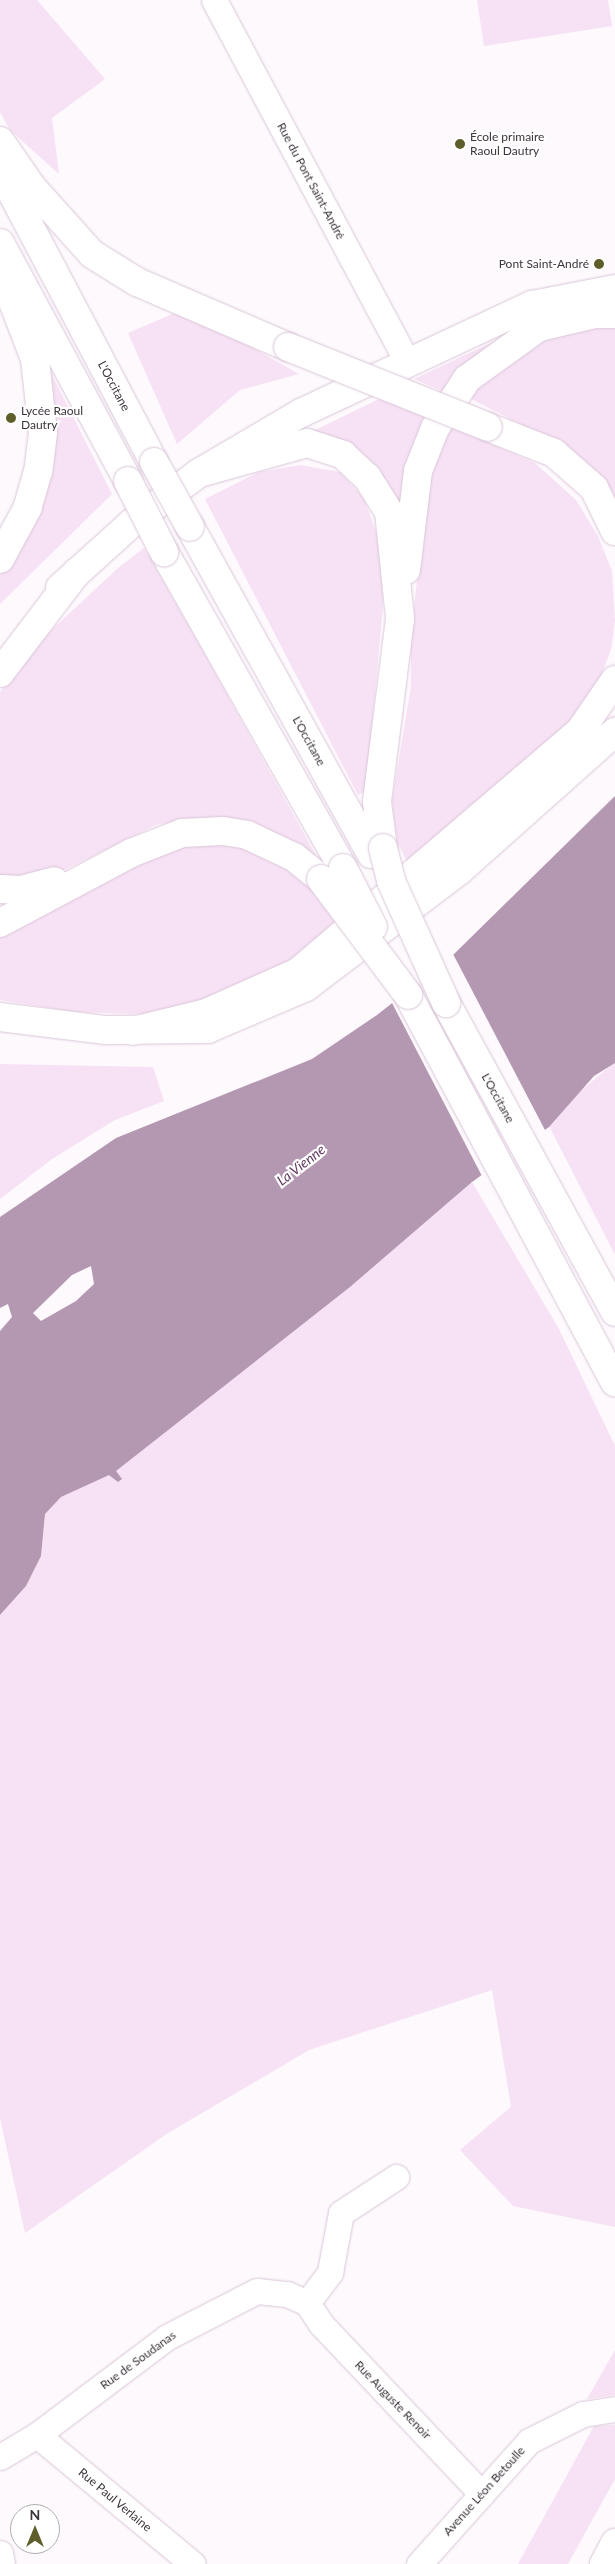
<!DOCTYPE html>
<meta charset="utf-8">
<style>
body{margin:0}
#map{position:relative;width:615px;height:2564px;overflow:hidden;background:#fdf9fd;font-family:Lato,sans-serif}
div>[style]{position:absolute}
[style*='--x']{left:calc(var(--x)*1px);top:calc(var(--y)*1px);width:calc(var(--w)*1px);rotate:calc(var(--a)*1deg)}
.green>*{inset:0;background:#f6e2f4}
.water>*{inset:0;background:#b497b1}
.pier>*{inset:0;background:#fdf9fd}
.roads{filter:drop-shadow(0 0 1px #dac5d8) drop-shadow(0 0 1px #dac5d8)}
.minor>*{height:25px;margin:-12.5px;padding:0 12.5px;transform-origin:12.5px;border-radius:12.5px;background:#fff}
.major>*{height:28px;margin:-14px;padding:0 14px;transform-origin:14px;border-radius:14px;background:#fff}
.highway>*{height:28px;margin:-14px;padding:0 14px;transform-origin:14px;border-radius:14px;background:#fff}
.bridges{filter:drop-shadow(0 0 1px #dac5d8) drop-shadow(0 0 1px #dac5d8)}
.highway-bridge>*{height:28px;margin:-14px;padding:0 14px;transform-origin:14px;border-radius:14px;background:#fff}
.dots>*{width:14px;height:14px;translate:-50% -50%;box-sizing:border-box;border:2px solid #fff;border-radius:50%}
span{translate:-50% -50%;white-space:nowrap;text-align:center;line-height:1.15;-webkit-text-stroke:4.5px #fff;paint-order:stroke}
.poi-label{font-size:12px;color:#3c343b}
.left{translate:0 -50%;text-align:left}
.right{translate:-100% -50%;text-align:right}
.street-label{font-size:12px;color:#3c343b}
.water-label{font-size:14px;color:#633a60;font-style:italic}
.north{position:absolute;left:10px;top:2504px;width:50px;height:50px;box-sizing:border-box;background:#fff;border:1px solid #b1aeb1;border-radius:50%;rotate:0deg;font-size:14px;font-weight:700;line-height:20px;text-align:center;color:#3c343b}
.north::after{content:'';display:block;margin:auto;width:18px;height:22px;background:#5e5e2b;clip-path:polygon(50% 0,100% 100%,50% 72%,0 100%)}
</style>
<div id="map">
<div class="green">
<div style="clip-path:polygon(0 0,37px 0,105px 79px,52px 118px,59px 174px,10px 130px,0 112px)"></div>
<div style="clip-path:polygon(477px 0,608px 0,612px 26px,484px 46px)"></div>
<div style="clip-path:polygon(184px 309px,299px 374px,240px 390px,177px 444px,128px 333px)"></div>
<div style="clip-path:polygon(615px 326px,615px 502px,556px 442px,467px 397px,507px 362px,547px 338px,592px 327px)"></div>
<div style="clip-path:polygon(495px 341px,446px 393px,414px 379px)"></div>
<div style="clip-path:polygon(50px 371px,112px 494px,0 604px,0 575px,14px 553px)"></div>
<div style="clip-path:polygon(381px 398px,426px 415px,413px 448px,403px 512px,311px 432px)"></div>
<div style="clip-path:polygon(447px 424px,535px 463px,576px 500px,598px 536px,612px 571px,615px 621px,611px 649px,598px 685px,571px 730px,407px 862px,397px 841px,392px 801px,411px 686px,411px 638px,428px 473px)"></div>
<div style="clip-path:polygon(300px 465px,340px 472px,364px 498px,380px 543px,383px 607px,368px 768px,364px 792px,358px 795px,205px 499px,259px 472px)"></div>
<div style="clip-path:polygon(144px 548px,199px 644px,323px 868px,187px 819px,156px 825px,50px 877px,0 880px,0 692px,43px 638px,118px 568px)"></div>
<div style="clip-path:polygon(216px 843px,255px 850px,304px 878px,339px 925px,270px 975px,234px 995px,145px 1014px,75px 1012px,0 1000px,0 932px,122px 869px,182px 846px)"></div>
<div style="clip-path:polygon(615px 1062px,615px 1255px,546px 1120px)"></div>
<div style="clip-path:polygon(0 1064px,153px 1067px,164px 1101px,115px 1120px,52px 1159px,0 1199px)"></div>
<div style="clip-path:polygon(472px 1182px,559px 1329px,615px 1446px,615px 2227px,513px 2206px,460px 2150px,511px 2107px,492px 1990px,309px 2050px,168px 2133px,25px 2233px,0 2118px,0 1615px,26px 1586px,41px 1556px,45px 1514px,61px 1497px,115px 1471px,350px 1287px)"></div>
<div style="clip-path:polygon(615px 2350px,615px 2395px,587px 2399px)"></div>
<div style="clip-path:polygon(615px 2425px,615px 2479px,568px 2564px,518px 2564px,594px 2426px)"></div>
</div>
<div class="water">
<div style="clip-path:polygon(evenodd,615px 796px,615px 1063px,594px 1076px,549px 1127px,472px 1182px,350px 1287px,116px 1471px,122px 1479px,118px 1482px,109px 1475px,61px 1497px,45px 1514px,41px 1556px,26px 1586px,0 1615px,0 1331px,12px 1317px,8px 1304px,0 1308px,0 1217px,116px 1138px,312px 1059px,377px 1015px,453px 955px,615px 796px,91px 1266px,94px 1284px,76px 1301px,41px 1321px,33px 1313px,72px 1275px,91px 1266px)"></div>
</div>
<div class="pier">
<div style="clip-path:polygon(452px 952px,546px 1132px,483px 1178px,391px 1001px)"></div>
</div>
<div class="roads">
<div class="minor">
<div style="--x:214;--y:0;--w:409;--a:61.9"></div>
<div style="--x:307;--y:2303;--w:39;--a:-53"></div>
<div style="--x:330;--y:2272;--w:60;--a:-79.4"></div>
<div style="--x:341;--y:2213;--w:66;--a:-33.2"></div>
<div style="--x:37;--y:2435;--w:202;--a:39.6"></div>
<div style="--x:0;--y:2457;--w:43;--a:-30.7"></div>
<div style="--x:37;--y:2435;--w:163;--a:-37"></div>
<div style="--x:167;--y:2337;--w:101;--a:-27.1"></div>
<div style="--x:257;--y:2291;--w:30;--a:6"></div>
<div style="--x:287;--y:2294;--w:22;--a:24"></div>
<div style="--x:307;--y:2303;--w:25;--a:56"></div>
<div style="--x:321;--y:2324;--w:234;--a:46.6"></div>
<div style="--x:0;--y:2553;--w:11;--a:80"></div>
<div style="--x:419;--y:2564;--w:165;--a:-48.2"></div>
<div style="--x:529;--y:2441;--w:60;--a:-26.6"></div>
<div style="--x:583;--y:2414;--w:32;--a:-9"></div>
</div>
<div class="major">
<div style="--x:60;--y:588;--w:97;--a:-42.1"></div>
<div style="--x:132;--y:523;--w:84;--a:-36.7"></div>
<div style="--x:199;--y:473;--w:118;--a:-30.5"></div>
<div style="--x:301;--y:413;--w:255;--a:-25.1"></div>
<div style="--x:532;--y:305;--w:85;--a:-10.9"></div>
<div style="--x:0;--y:1017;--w:107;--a:7"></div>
<div style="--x:106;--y:1030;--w:102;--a:-0.6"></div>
<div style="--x:208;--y:1029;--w:107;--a:-23.2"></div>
<div style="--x:306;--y:987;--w:193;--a:-37.2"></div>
<div style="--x:460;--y:870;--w:208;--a:-41.7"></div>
</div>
<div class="highway">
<div style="--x:0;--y:141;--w:55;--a:55.4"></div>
<div style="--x:31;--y:186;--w:91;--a:48.1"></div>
<div style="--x:92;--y:254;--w:53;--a:31.9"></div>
<div style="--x:137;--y:282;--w:164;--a:23.3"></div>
<div style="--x:0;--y:170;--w:330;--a:62.2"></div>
<div style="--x:0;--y:243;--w:270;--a:61.7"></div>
<div style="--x:0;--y:268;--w:97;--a:69"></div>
<div style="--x:35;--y:359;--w:74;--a:83.8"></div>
<div style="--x:43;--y:433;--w:38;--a:97"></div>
<div style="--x:38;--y:471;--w:37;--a:106"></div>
<div style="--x:28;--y:507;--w:59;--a:118.3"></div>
<div style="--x:488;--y:427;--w:71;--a:21.5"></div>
<div style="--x:554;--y:453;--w:53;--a:41.2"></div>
<div style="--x:594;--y:488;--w:48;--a:64"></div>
<div style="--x:199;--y:473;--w:112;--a:-15.5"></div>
<div style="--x:307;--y:443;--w:38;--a:18"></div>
<div style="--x:343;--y:455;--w:33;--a:43"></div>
<div style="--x:367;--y:477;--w:41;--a:57.8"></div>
<div style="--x:389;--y:512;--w:108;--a:84.1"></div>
<div style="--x:400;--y:619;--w:184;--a:97.2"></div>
<div style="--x:377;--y:802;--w:46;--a:82.6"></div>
<div style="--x:190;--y:527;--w:374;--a:61"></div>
<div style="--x:164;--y:552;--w:363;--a:60.5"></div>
<div style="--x:406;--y:570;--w:100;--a:-83.1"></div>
<div style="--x:418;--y:471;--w:46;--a:-68.4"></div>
<div style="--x:435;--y:428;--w:59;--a:-56.9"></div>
<div style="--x:467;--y:379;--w:89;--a:-35.8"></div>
<div style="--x:539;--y:327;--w:57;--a:-13.1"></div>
<div style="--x:595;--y:314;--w:20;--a:0"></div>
<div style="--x:0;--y:673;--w:127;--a:-52.7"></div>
<div style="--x:0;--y:889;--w:21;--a:3"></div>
<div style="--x:21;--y:890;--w:34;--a:-15"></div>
<div style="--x:0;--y:923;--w:149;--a:-28.1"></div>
<div style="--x:131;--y:853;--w:55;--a:-21.4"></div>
<div style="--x:182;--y:833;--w:41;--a:-2.8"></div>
<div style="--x:223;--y:831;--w:24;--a:9"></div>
<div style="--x:247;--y:835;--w:52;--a:25.1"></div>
<div style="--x:294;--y:857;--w:35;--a:39"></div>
<div style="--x:408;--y:995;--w:439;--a:61.9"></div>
<div style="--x:446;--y:1003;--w:352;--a:61.3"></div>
<div style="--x:133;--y:1031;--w:75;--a:-13.9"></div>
<div style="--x:206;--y:1013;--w:101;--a:-24"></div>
<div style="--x:298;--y:972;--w:371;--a:-40.5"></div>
<div style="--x:580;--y:731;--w:62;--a:-55.5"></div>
<div style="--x:604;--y:2564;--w:24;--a:-62"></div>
</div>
</div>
<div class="bridges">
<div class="highway-bridge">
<div style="--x:288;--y:347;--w:215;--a:21.8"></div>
<div style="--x:154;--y:462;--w:74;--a:61"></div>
<div style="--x:128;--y:481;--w:80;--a:63.1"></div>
<div style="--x:383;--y:848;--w:34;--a:76"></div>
<div style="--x:391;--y:881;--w:134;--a:65.7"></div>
<div style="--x:343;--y:868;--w:66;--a:63"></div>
<div style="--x:321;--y:879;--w:145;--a:53.1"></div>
</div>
</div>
<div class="dots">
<div style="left:460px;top:144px;background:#5e5e2b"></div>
<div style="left:599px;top:264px;background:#5e5e2b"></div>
<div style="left:11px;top:418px;background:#5e5e2b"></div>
</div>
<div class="poi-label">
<span class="left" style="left:470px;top:144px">École primaire<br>Raoul Dautry</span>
<span class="right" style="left:589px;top:264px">Pont Saint-André</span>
<span class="left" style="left:21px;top:418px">Lycée Raoul<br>Dautry</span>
</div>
<div class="street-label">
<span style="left:311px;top:181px;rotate:62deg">Rue du Pont Saint-André</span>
<span style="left:114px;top:386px;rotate:62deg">L'Occitane</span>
<span style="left:309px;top:741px;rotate:61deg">L'Occitane</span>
<span style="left:498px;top:1098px;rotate:61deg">L'Occitane</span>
<span style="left:138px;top:2360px;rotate:-36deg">Rue de Soudanas</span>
<span style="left:393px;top:2400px;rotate:46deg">Rue Auguste Renoir</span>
<span style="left:484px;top:2491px;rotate:-48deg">Avenue Léon Betoulle</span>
<span style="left:115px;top:2500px;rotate:40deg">Rue Paul Verlaine</span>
</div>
<div class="water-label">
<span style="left:301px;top:1165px;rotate:-38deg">La Vienne</span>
</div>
<div class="north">N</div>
</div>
